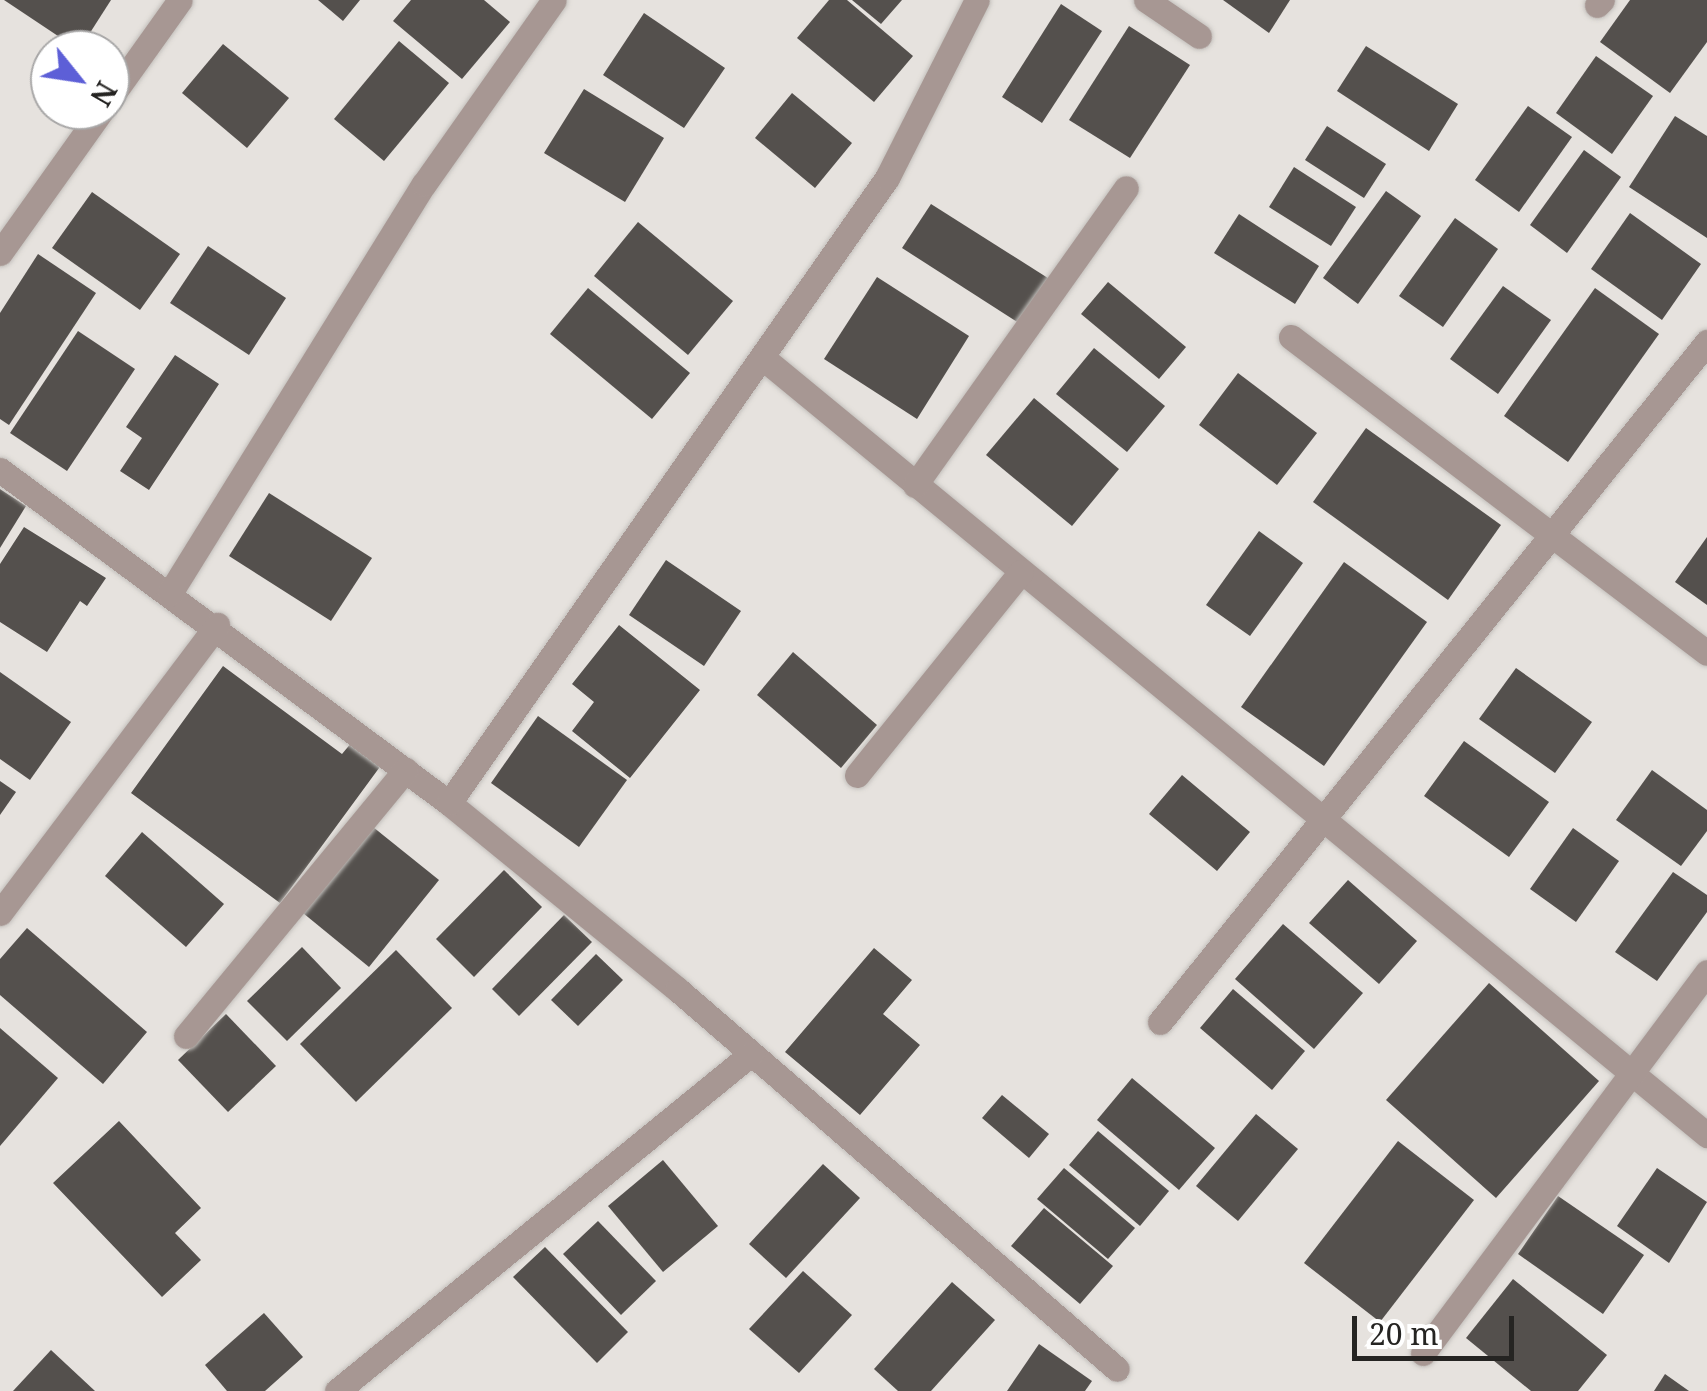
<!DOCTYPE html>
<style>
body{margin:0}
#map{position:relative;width:1707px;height:1391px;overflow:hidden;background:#e6e2de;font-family:"Noto Serif",serif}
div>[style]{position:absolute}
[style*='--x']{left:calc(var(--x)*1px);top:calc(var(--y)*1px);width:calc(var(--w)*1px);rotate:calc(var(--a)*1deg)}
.building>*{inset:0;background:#54504d}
.roads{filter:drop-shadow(0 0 2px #c3c0bc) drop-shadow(0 0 2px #c3c0bc)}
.street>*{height:25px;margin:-12.5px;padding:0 12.5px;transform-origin:12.5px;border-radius:12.5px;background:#a79793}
span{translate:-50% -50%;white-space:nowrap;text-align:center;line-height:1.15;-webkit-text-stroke:10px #fff;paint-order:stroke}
.north{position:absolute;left:30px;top:30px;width:100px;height:100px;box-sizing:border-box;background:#fff;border:2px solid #a8a7a7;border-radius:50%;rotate:120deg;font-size:28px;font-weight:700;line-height:40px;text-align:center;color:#252422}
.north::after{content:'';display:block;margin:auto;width:35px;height:45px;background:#5d5fd7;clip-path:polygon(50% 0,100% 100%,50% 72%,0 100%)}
.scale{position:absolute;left:1352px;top:1316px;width:162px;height:45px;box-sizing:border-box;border:5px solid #252422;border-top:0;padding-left:12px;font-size:30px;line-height:35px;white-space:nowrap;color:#252422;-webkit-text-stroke:8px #fff;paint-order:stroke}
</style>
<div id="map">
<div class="building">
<div style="clip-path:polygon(4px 0,111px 0,79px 50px)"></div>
<div style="clip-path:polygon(318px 0,360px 0,343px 21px)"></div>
<div style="clip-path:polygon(411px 0,484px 0,510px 22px,462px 79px,393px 21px)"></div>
<div style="clip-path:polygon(829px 0,847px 0,913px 56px,874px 102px,797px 38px)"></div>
<div style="clip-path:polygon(852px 0,902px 0,881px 24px)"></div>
<div style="clip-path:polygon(1223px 0,1290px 0,1269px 33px)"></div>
<div style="clip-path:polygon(1630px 0,1707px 0,1707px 42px,1670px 93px,1600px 42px)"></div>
<div style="clip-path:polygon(1061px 4px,1102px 31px,1042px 123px,1002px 97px)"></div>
<div style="clip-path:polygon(644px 13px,725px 68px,684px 128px,603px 75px)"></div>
<div style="clip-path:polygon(1129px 26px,1190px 65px,1130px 158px,1069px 120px)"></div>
<div style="clip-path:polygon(399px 41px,449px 83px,384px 161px,334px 119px)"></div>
<div style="clip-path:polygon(223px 44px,289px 98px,247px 148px,182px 93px)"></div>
<div style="clip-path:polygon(1366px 46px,1458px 104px,1429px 151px,1337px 91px)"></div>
<div style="clip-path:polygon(1596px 56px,1653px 96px,1612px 154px,1556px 113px)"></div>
<div style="clip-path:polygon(584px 89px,664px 138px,625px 202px,544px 153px)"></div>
<div style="clip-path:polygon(792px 93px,852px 143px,815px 188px,755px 138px)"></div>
<div style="clip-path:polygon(1528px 106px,1572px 137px,1519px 212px,1475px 180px)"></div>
<div style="clip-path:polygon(1675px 116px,1707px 136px,1707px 238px,1629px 187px)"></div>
<div style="clip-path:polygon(1327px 126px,1386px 164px,1364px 198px,1305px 160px)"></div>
<div style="clip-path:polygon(1584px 150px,1621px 177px,1567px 253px,1530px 225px)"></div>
<div style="clip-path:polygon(1294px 167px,1356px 207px,1331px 246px,1269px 207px)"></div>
<div style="clip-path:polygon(1386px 191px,1421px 216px,1358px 304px,1323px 278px)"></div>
<div style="clip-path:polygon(92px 192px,180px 254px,140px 310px,52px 248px)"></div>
<div style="clip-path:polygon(931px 204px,1051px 280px,1022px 325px,902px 248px)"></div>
<div style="clip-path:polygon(1630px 213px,1701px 264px,1662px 320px,1591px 269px)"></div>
<div style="clip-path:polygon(1239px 214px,1319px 266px,1295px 304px,1214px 253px)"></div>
<div style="clip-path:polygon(1455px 218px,1498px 249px,1443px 327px,1399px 296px)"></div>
<div style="clip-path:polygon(638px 222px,733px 301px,688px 355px,594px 276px)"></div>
<div style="clip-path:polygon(208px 246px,286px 298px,249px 355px,170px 303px)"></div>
<div style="clip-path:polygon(38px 254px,96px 293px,9px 425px,0 419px,0 313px)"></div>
<div style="clip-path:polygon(877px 277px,969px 336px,917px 419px,824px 359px)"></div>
<div style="clip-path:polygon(1108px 282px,1186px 347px,1159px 379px,1081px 314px)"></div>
<div style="clip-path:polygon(1503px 286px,1551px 320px,1498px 394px,1450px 359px)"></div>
<div style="clip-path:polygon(588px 288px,690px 373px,652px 419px,550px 334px)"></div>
<div style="clip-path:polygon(1595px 288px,1659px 334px,1568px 462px,1504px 416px)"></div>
<div style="clip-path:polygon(78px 331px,135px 369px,67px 471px,10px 433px)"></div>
<div style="clip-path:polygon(1094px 348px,1165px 406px,1127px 452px,1056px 394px)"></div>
<div style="clip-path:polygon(175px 355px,219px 384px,149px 490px,120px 471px,142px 438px,126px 427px)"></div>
<div style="clip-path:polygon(1238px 373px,1317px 433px,1277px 485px,1199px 425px)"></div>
<div style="clip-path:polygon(1034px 398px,1119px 469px,1072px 526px,986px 455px)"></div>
<div style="clip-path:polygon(1366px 428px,1501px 525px,1448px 600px,1313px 502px)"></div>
<div style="clip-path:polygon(0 489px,26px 506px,0 548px)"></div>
<div style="clip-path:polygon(269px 493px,372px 558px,331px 621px,229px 556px)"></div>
<div style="clip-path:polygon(24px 527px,106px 578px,87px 606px,80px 601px,47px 652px,0 622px,0 564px)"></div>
<div style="clip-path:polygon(1259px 531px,1303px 563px,1250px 636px,1206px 605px)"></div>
<div style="clip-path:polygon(1707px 537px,1707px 605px,1675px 582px)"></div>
<div style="clip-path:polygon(666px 560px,741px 611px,704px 666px,629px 615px)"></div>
<div style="clip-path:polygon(1344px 562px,1427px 622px,1324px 766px,1241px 707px)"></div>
<div style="clip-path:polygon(619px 625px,700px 690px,630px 778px,572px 731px,594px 702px,572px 684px)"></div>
<div style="clip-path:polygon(793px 652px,877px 725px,841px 768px,757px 695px)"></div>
<div style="clip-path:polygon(223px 666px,342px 754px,352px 742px,382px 764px,280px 903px,131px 793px)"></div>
<div style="clip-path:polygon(1516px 668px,1592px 722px,1555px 773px,1479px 719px)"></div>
<div style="clip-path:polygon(0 672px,71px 722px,30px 780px,0 759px)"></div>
<div style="clip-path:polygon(538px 716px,627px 780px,579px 847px,491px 783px)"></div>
<div style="clip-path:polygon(1464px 741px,1549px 802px,1509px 857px,1424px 796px)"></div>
<div style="clip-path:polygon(1652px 770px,1707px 810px,1707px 831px,1681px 866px,1616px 820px)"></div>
<div style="clip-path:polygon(1182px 775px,1250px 832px,1217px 871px,1149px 814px)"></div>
<div style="clip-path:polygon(0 781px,16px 792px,0 815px)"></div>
<div style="clip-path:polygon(373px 827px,439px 880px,369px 967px,303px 913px)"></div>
<div style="clip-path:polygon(1573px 828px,1619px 861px,1576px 922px,1530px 889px)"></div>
<div style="clip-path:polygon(142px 832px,224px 904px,186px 947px,105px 876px)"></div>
<div style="clip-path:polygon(504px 870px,542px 907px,474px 977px,436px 939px)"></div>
<div style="clip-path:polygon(1673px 872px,1707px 895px,1707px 912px,1657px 981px,1615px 952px)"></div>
<div style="clip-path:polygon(1348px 880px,1417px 941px,1379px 984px,1309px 923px)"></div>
<div style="clip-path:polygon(564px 915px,592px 942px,519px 1016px,492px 989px)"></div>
<div style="clip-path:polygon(1283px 924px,1363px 993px,1314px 1049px,1235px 979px)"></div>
<div style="clip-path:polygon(27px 928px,147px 1032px,103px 1084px,0 995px,0 959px)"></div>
<div style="clip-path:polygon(302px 947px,341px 988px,287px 1041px,247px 1001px)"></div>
<div style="clip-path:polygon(874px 948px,912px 980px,883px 1014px,920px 1045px,860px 1115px,785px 1052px)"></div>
<div style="clip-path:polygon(396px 950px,452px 1008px,356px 1102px,300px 1044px)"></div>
<div style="clip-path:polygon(596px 954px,623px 980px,578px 1026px,551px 1000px)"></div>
<div style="clip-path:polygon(1489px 983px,1599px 1081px,1496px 1198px,1386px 1100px)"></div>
<div style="clip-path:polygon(1233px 989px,1305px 1051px,1272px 1090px,1200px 1028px)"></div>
<div style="clip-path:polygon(226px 1014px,276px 1066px,228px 1112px,178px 1060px)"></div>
<div style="clip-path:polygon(0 1028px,58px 1078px,0 1146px)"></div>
<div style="clip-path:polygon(1132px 1078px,1215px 1148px,1179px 1190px,1097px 1120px)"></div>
<div style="clip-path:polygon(1002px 1095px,1049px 1134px,1029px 1158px,982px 1118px)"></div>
<div style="clip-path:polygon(1256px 1114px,1298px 1149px,1238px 1221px,1196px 1186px)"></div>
<div style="clip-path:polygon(119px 1121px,201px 1208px,175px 1233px,201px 1260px,162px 1297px,53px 1183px)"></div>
<div style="clip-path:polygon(1098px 1131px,1169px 1191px,1140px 1226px,1069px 1165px)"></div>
<div style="clip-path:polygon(1398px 1141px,1474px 1200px,1380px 1322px,1304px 1263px)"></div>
<div style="clip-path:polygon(663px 1160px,718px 1226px,663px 1272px,608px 1206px)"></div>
<div style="clip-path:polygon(823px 1164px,860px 1198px,786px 1278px,749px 1244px)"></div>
<div style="clip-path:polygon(1064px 1168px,1135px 1228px,1108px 1259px,1037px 1199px)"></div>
<div style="clip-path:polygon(1657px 1168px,1707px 1202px,1669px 1263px,1617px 1226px)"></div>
<div style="clip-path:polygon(1558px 1196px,1644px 1255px,1603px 1314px,1518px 1254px)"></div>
<div style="clip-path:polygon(1044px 1208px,1113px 1266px,1080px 1304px,1011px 1246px)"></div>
<div style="clip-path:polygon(598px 1221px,656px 1281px,621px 1315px,563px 1254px)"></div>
<div style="clip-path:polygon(545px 1247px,628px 1332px,597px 1363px,513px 1277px)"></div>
<div style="clip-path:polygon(803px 1271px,852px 1315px,799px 1373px,749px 1329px)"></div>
<div style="clip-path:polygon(1513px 1279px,1607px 1355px,1578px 1391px,1531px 1391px,1466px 1338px)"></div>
<div style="clip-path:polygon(952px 1282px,995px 1320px,931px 1391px,898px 1391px,874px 1369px)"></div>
<div style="clip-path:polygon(264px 1313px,303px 1357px,265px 1391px,227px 1391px,205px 1365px)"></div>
<div style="clip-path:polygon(1039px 1344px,1092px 1381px,1085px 1391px,1007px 1391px)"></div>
<div style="clip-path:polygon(51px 1350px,95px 1391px,13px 1391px)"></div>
<div style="clip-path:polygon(1665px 1374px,1689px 1391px,1654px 1391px)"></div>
</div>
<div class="roads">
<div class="street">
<div style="--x:1146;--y:0;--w:64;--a:34.2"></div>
<div style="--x:1597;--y:5;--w:7;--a:-45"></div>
<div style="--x:110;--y:98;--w:120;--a:-54.5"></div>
<div style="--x:0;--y:253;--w:176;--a:-54.5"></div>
<div style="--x:1291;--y:337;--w:522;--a:37.22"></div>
<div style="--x:763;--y:358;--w:1223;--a:39.46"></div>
<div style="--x:0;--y:470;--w:559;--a:36.56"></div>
<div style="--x:449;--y:803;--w:294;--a:39.2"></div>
<div style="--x:677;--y:989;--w:581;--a:40.82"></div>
<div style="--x:915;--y:485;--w:364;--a:-54.6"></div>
<div style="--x:170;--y:593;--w:481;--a:-58.2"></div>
<div style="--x:424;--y:184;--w:225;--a:-54.8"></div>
<div style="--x:857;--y:775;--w:261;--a:-51.1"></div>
<div style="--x:449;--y:803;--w:763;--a:-54.98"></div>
<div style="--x:887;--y:178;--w:199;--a:-63.2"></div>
<div style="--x:0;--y:913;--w:361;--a:-53"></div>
<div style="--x:1160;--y:1022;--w:873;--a:-51.19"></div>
<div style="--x:186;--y:1036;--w:345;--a:-50.5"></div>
<div style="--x:1423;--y:1353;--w:475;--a:-53.3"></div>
<div style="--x:337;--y:1391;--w:534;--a:-39.15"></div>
</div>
</div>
<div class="north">N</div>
<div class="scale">20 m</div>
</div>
